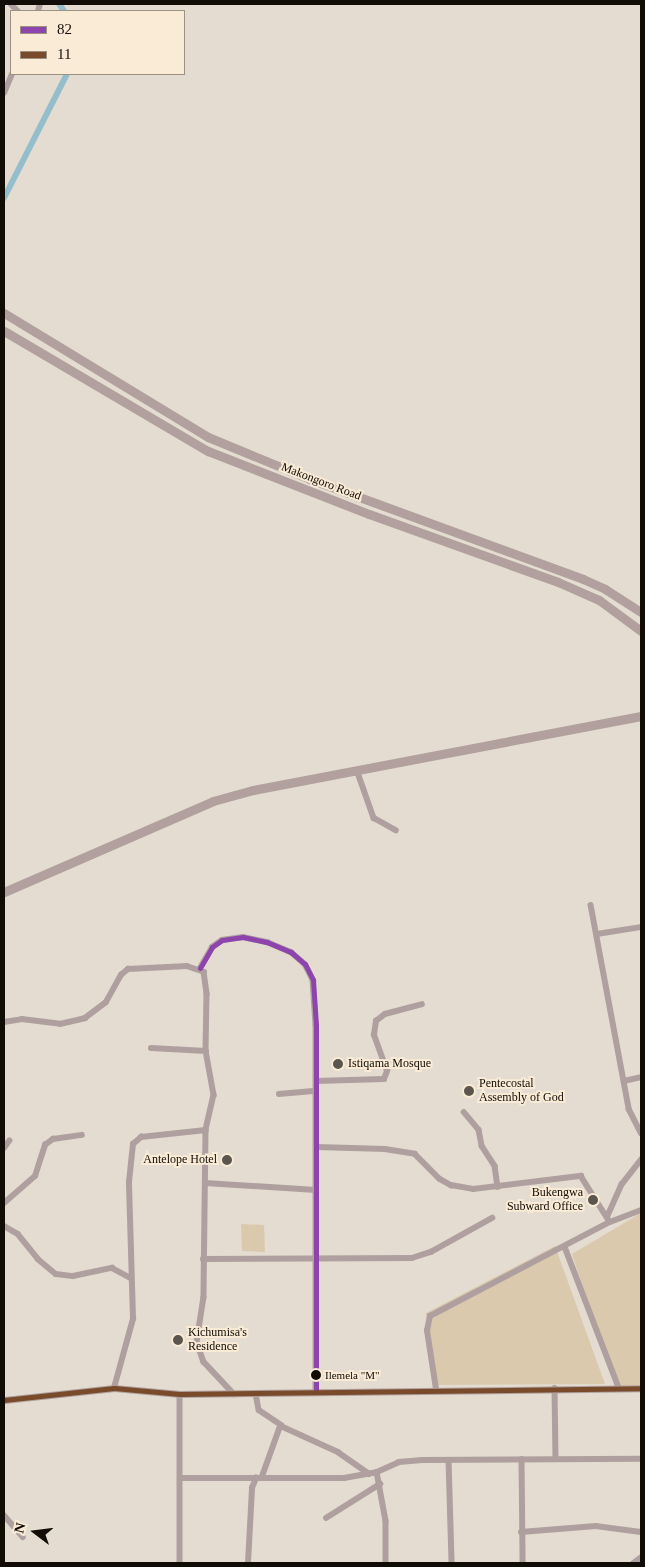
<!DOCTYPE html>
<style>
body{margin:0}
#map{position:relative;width:645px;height:1567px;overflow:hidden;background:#e4dcd0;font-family:"Times New Roman",serif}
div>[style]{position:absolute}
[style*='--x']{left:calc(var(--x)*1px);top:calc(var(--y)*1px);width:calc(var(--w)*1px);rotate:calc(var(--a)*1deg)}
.green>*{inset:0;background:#dac9ad}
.canal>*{height:6px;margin:-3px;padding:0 3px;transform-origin:3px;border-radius:3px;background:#94becc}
.minor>*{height:5.5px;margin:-2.75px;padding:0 2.75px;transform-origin:2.75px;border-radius:2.75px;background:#afa09f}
.tertiary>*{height:7px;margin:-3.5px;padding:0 3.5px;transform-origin:3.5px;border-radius:3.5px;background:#afa09f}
.primary>*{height:9px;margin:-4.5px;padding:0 4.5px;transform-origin:4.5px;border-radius:4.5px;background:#b1a09d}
.bus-1>*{height:5px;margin:-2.5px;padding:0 2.5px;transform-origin:2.5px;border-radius:2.5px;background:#8e44ad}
.bus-2>*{height:5px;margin:-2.5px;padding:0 2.5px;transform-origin:2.5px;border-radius:2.5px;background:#7a4b2a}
.dots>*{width:14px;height:14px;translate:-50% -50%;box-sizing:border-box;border:2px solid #f9ebd5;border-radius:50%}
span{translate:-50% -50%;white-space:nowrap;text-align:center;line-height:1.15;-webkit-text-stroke:4px #f9ebd5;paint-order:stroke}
.bus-label{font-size:11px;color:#110c06}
.left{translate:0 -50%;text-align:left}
.street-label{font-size:12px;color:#110c06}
.poi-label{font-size:12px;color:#110c06}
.right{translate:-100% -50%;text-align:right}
.frame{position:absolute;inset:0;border:5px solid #110c06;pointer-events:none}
.legend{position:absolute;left:10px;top:10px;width:175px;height:65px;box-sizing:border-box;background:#f9ebd5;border:1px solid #9c9282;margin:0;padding:6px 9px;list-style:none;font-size:15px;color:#110c06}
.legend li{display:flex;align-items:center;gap:10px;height:25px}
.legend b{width:25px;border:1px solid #9c9282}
.north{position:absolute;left:10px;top:1507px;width:50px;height:50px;-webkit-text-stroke:4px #f9ebd5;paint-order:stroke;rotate:285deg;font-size:14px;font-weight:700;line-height:20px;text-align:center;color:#110c06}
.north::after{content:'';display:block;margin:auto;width:18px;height:22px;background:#110c06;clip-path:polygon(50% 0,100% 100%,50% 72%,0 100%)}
</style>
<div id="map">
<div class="green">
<div style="clip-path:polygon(641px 1213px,641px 1387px,616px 1388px,572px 1254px)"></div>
<div style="clip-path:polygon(241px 1224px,264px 1225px,265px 1252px,242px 1251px)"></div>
<div style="clip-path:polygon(555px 1246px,605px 1384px,436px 1385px,426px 1313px)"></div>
</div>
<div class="canal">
<div style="--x:59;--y:4;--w:9;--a:54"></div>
<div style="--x:4;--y:198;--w:139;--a:-63.1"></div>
</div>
<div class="minor">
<div style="--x:11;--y:4;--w:10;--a:45"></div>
<div style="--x:38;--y:11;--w:7;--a:-74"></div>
<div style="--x:4;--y:93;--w:21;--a:-67"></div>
<div style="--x:357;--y:770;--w:51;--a:70.5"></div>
<div style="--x:374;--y:818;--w:25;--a:29"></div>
<div style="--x:591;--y:905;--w:208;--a:79.4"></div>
<div style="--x:629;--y:1109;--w:27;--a:63"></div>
<div style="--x:597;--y:934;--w:45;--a:-9"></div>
<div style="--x:200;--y:968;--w:24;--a:-60"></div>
<div style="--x:212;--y:947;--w:12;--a:-35"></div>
<div style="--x:222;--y:940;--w:21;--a:-8"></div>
<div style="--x:243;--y:937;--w:25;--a:12"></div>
<div style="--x:267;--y:942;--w:26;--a:23"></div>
<div style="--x:291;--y:952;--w:18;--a:41"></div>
<div style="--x:305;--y:964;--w:18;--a:63"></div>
<div style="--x:313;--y:980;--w:45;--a:86.2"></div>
<div style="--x:316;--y:1025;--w:367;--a:90"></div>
<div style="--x:4;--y:1022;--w:18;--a:-9"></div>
<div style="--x:22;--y:1019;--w:38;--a:7"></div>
<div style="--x:60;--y:1024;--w:26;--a:-13"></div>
<div style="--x:85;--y:1018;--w:26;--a:-37"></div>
<div style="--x:106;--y:1002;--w:31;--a:-61"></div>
<div style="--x:121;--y:975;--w:9;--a:-41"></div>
<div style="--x:128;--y:969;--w:59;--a:-2.9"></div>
<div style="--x:187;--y:966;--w:18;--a:19"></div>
<div style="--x:204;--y:972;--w:22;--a:82"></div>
<div style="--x:207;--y:994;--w:57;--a:91"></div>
<div style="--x:206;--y:1051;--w:45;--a:79.7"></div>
<div style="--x:214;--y:1095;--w:36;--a:103"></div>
<div style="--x:206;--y:1130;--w:167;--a:90.7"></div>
<div style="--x:204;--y:1297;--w:46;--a:98.8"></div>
<div style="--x:197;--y:1342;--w:21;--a:71"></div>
<div style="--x:204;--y:1362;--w:44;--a:46.8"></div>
<div style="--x:151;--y:1048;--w:55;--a:3.1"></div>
<div style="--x:316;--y:1081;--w:68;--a:-1.7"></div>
<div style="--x:384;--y:1079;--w:9;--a:-69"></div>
<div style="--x:387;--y:1071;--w:38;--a:-110"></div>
<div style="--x:374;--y:1035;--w:14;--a:-82"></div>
<div style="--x:376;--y:1021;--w:11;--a:-38"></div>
<div style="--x:385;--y:1014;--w:38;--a:-15"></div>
<div style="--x:624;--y:1081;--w:17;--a:-13"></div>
<div style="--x:279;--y:1094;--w:37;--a:-5"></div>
<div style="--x:464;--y:1112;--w:23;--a:50"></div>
<div style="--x:479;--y:1130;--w:16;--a:79"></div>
<div style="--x:482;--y:1146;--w:24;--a:57"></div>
<div style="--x:495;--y:1166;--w:21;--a:82"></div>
<div style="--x:317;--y:1147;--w:68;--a:1.7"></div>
<div style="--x:385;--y:1149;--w:30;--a:9"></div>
<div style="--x:415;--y:1154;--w:35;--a:45"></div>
<div style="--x:440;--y:1179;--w:13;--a:29"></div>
<div style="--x:451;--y:1185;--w:22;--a:10"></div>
<div style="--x:473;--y:1189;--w:109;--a:-6.9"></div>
<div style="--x:581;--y:1176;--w:54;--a:57.8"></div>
<div style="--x:4;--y:1148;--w:9;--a:-54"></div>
<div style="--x:205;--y:1183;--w:111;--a:3.6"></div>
<div style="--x:4;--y:1203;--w:41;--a:-41.1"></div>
<div style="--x:35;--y:1176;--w:33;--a:-72"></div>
<div style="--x:45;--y:1145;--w:10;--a:-37"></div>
<div style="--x:53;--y:1139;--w:29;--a:-8"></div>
<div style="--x:607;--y:1217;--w:36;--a:-66"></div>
<div style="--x:622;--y:1184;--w:31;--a:-52"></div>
<div style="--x:4;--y:1226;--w:16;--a:30"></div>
<div style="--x:18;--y:1234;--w:32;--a:51"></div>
<div style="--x:38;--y:1259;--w:23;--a:40"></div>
<div style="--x:56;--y:1274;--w:17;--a:7"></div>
<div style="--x:73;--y:1276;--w:40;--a:-12"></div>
<div style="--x:112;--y:1268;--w:21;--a:28"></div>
<div style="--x:565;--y:1247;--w:151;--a:69"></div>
<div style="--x:203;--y:1259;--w:209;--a:-0.3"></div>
<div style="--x:412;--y:1258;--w:20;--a:-18"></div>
<div style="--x:431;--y:1252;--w:70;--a:-29.1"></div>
<div style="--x:114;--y:1388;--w:72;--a:-74.6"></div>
<div style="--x:133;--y:1319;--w:137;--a:-91.7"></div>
<div style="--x:129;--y:1182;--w:38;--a:-84"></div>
<div style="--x:133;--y:1144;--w:11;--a:-41"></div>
<div style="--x:141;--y:1137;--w:65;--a:-6.1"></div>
<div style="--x:555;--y:1388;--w:70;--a:89.2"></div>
<div style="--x:436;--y:1389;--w:59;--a:-98.8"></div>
<div style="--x:427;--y:1331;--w:15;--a:-79"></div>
<div style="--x:430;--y:1316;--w:203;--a:-27.6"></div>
<div style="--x:610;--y:1222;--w:33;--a:-21"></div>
<div style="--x:180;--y:1394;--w:169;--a:90"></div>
<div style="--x:256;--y:1394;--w:16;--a:79"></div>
<div style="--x:259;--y:1410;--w:27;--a:34"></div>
<div style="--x:281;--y:1425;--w:56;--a:109.7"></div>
<div style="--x:281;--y:1426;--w:63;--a:24.5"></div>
<div style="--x:338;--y:1452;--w:38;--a:35"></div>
<div style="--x:522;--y:1459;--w:104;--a:89.4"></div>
<div style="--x:449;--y:1460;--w:103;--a:88.3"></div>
<div style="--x:377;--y:1472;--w:50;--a:79.6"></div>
<div style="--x:386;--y:1521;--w:42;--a:90"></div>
<div style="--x:180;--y:1478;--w:164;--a:0"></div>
<div style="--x:344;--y:1478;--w:34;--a:-10"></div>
<div style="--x:377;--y:1472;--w:24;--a:-24"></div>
<div style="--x:399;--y:1462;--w:23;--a:-5"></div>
<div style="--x:422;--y:1460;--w:219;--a:-0.3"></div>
<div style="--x:4;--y:1515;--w:29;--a:49"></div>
<div style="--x:326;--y:1518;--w:64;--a:-32.2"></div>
<div style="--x:521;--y:1532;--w:75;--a:-4.6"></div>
<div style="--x:596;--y:1526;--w:45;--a:7.6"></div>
<div style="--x:248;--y:1563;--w:75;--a:-86.9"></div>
<div style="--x:252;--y:1488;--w:11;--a:-68"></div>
</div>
<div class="tertiary">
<div style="--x:4;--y:1400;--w:111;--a:-6.2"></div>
<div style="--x:114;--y:1388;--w:66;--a:5.2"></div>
<div style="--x:180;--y:1394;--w:461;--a:-0.7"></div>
<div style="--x:633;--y:1563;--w:10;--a:-37"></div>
</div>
<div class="primary">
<div style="--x:4;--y:313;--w:239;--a:31.3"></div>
<div style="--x:208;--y:437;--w:110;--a:22.4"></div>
<div style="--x:310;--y:479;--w:291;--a:20.1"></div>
<div style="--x:583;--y:579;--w:24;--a:24"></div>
<div style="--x:605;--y:589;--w:43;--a:32.6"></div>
<div style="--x:4;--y:331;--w:237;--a:30.5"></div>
<div style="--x:208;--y:451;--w:173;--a:21.4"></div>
<div style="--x:369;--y:514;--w:201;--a:19.8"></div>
<div style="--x:558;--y:582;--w:45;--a:23.7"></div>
<div style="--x:599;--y:600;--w:52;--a:36.4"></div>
<div style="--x:4;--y:892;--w:228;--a:-23.5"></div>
<div style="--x:213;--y:801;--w:41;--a:-15.4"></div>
<div style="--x:253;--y:790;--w:395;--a:-10.8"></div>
</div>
<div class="bus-1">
<div style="--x:200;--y:968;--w:24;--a:-60"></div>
<div style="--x:212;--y:947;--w:12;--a:-35"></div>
<div style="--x:222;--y:940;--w:21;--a:-8"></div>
<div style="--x:243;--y:937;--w:25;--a:12"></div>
<div style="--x:267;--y:942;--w:26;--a:23"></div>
<div style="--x:291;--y:952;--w:18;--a:41"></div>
<div style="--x:305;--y:964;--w:18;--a:63"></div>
<div style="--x:313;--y:980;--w:45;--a:86.2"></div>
<div style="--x:316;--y:1025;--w:367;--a:90"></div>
</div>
<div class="bus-2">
<div style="--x:4;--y:1400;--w:111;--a:-6.2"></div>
<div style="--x:114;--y:1388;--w:66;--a:5.2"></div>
<div style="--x:180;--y:1394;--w:461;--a:-0.7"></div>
</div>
<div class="dots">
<div style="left:338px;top:1064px;background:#5b554d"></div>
<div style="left:469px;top:1091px;background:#5b554d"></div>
<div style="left:227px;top:1160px;background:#5b554d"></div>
<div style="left:593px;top:1200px;background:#5b554d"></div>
<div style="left:178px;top:1340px;background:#5b554d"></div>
<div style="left:316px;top:1375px;background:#110c06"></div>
</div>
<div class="bus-label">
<span class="left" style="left:325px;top:1375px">Ilemela "M"</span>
</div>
<div class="street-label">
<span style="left:321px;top:482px;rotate:21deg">Makongoro Road</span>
</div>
<div class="poi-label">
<span class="left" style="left:348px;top:1064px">Istiqama Mosque</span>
<span class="left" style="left:479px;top:1091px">Pentecostal<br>Assembly of God</span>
<span class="right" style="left:217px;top:1160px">Antelope Hotel</span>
<span class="right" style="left:583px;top:1200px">Bukengwa<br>Subward Office</span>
<span class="left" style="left:188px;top:1340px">Kichumisa's<br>Residence</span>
</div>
<div class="frame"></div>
<ul class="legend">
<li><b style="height:6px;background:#8e44ad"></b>82</li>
<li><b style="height:6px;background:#7a4b2a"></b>11</li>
</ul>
<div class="north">N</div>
</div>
